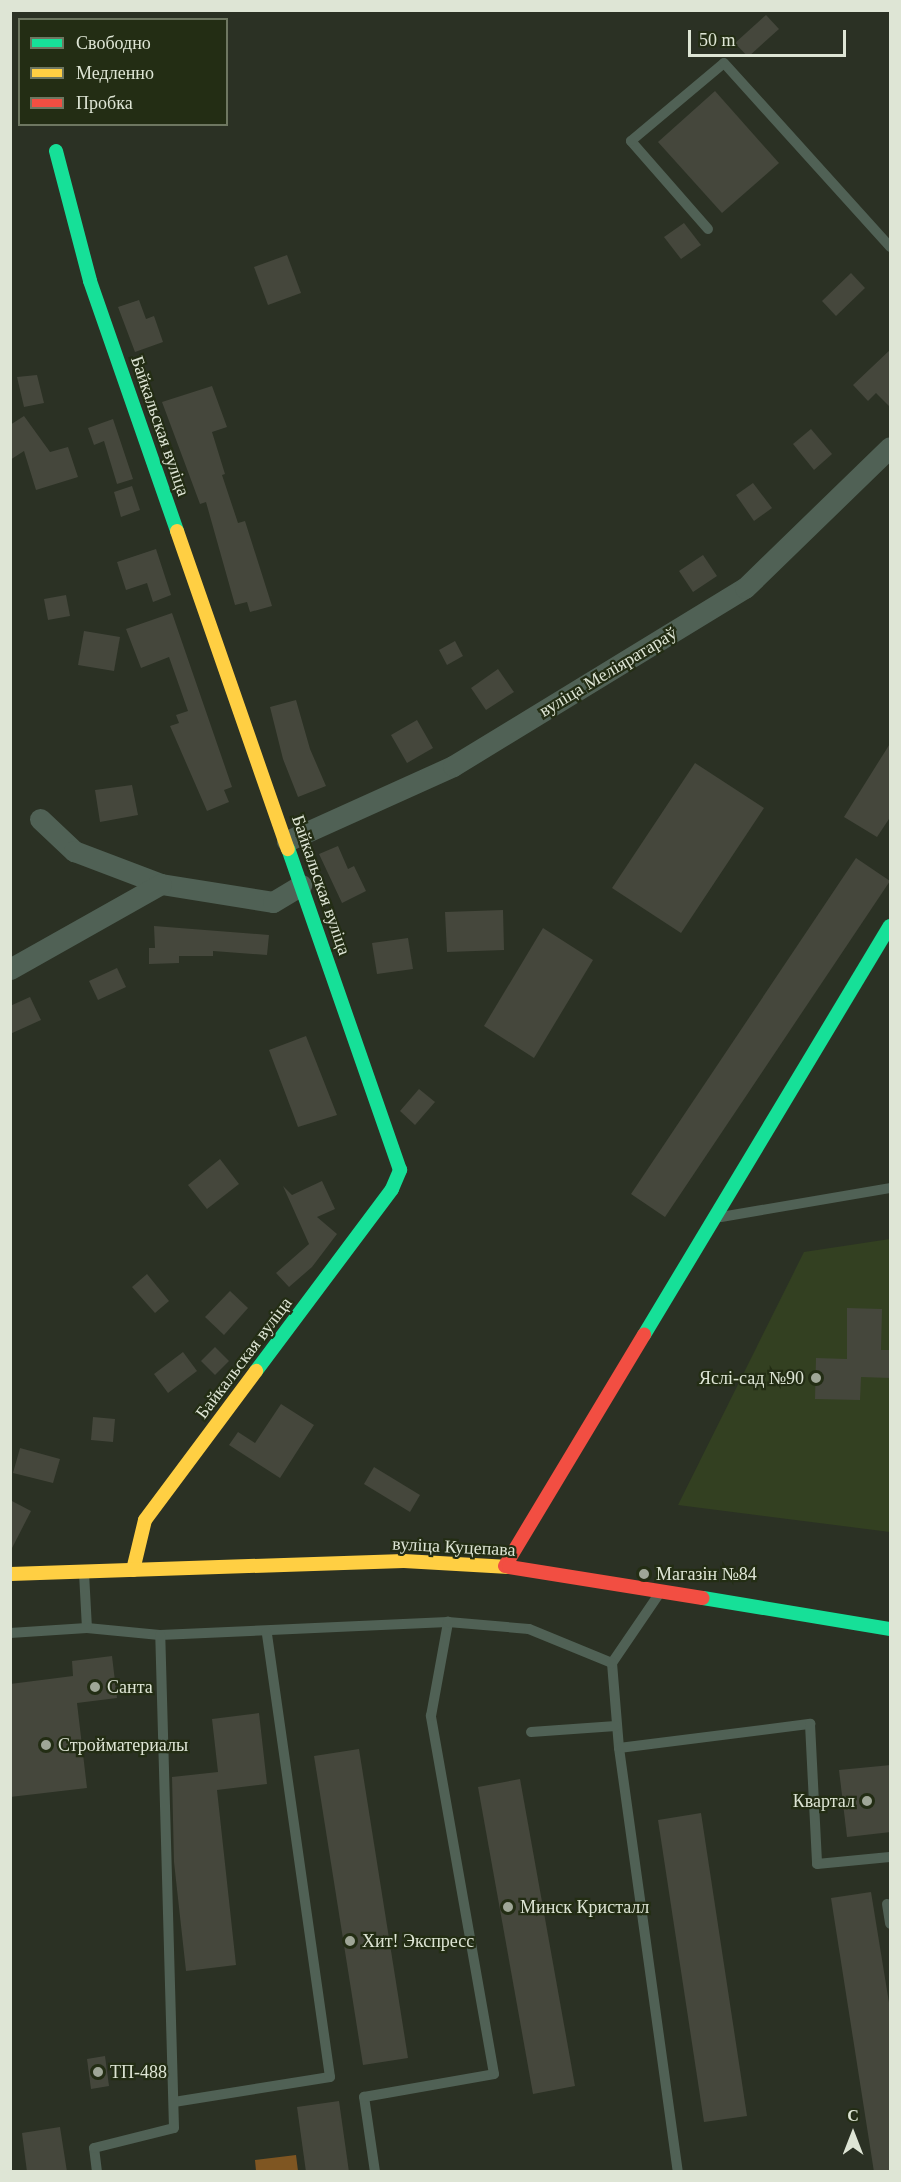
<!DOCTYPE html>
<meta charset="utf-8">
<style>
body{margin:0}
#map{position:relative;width:901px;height:2182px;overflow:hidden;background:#2b3124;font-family:"Times New Roman",serif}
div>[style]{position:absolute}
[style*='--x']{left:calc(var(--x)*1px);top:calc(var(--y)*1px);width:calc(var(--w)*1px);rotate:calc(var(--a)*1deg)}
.built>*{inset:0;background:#334021}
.forest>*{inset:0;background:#7f5622}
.building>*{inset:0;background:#45473c}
.lane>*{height:10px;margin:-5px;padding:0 5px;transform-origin:5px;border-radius:5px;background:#506155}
.street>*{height:21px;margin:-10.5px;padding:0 10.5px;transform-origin:10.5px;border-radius:10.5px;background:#506155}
.fast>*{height:14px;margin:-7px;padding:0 7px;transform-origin:7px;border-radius:7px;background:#16e098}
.slow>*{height:14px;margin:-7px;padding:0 7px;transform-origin:7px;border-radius:7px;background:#ffcf43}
.jam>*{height:14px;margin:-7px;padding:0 7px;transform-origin:7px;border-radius:7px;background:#f24e42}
.dots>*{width:16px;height:16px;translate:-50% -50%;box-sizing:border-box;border:3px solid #232d14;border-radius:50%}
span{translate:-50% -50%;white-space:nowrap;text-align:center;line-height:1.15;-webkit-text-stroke:4.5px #232d14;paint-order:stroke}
.street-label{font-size:18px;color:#dee5d5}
.poi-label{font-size:18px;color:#dee5d5}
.right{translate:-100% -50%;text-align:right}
.left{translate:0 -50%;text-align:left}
.frame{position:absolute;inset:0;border:12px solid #dee5d5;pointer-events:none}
.legend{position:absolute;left:18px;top:18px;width:210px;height:108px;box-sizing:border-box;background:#232d14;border:2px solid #6e7761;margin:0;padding:8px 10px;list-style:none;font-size:18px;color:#dee5d5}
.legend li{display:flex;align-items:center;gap:12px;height:30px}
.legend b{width:30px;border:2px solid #6e7761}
.north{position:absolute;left:823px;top:2104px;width:60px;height:60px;-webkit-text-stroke:4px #232d14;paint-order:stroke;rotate:0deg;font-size:16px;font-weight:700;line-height:24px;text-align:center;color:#dee5d5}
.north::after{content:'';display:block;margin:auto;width:21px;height:27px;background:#dee5d5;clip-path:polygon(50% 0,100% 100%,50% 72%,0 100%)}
.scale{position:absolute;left:688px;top:30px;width:158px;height:27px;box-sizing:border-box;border:3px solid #dee5d5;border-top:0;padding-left:8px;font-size:18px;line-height:21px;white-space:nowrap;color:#dee5d5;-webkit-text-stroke:4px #232d14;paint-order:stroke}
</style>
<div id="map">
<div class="built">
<div style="clip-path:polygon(890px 1239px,890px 1532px,678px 1505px,804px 1252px)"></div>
</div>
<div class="forest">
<div style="clip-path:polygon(296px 2155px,298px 2171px,256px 2171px,255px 2160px)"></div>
</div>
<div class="building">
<div style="clip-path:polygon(766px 15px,779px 29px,748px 57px,735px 43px)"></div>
<div style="clip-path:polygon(715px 91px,779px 163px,722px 213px,658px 142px)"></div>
<div style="clip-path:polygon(684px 223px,701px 245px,681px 259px,664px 237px)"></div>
<div style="clip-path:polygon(287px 255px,301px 293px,268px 305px,254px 267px)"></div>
<div style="clip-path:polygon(851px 273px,865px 288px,836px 316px,822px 301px)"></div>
<div style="clip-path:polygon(139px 300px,146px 319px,154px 316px,163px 342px,135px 352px,118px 307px)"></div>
<div style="clip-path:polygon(891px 349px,891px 408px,876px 393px,868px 401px,853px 385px)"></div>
<div style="clip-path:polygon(37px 375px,44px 403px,24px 407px,17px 377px)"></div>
<div style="clip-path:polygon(212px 386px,227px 427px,212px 432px,225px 474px,222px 475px,238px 523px,245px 521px,272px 606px,250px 612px,247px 602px,235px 605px,206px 502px,200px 504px,162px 402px)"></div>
<div style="clip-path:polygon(24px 416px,50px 452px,68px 447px,78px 477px,36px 490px,24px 451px,10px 460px,10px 425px)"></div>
<div style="clip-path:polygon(113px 419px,133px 479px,117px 484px,104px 441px,94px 445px,88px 428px)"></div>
<div style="clip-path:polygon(811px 429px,832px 454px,814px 470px,793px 444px)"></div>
<div style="clip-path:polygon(753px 483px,772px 508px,754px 521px,736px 495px)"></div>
<div style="clip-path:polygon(132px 486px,140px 510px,121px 517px,114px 492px)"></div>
<div style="clip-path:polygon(156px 549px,171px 595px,153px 602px,147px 583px,126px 590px,117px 562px)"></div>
<div style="clip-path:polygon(703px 555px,717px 576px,693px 592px,679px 571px)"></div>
<div style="clip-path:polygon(66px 595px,70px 616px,48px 620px,44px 599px)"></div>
<div style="clip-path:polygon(172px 613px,232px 787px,224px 790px,229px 802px,207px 811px,170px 726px,179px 723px,176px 715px,188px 711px,169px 657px,141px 668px,126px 629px)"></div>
<div style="clip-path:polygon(84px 631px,120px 637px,114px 671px,78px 665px)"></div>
<div style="clip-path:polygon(455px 641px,463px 656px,447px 665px,439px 650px)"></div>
<div style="clip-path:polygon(498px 669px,514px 692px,486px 710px,471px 688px)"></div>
<div style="clip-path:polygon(296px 700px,310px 749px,326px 786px,298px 797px,283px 759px,270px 707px)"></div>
<div style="clip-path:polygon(417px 720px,433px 748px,407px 763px,391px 735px)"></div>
<div style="clip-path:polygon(891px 742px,891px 816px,877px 837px,844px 817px)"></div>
<div style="clip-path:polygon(695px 763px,764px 808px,681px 933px,612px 888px)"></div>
<div style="clip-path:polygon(132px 785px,138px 815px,100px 822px,95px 790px)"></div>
<div style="clip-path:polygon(338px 846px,348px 869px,354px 866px,366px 891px,342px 903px,319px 854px)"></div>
<div style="clip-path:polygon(856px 858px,890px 881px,665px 1217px,631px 1194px)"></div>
<div style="clip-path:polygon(503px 910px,504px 950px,447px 952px,445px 912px)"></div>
<div style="clip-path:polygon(154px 926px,269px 935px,267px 955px,213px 951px,213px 956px,179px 956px,179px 963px,149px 964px,149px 948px,155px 948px)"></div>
<div style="clip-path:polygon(543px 928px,593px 960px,534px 1058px,484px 1026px)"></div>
<div style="clip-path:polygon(408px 938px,413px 969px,377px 974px,372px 943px)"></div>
<div style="clip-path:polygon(117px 968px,126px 987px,98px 1000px,89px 981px)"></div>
<div style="clip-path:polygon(30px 997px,41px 1020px,10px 1034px,10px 1006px)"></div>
<div style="clip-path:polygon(306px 1036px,337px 1115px,298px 1127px,269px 1050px)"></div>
<div style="clip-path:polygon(419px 1089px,435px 1102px,415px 1125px,400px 1111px)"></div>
<div style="clip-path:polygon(220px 1159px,239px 1184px,207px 1209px,188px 1185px)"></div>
<div style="clip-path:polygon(322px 1181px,335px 1209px,317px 1217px,337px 1234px,312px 1267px,289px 1287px,276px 1273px,309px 1244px,283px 1186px,292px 1195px)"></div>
<div style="clip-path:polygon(147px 1274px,169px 1301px,155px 1313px,132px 1287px)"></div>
<div style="clip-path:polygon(230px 1291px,248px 1308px,224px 1335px,205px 1317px)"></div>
<div style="clip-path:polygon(847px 1308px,882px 1309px,881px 1350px,891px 1350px,891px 1378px,861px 1377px,860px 1400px,815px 1399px,816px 1358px,847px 1359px)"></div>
<div style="clip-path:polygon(215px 1347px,229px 1361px,215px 1375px,201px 1361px)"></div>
<div style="clip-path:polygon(183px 1352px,197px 1371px,168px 1393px,154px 1374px)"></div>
<div style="clip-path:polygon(281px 1404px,314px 1425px,280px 1478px,229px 1445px,238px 1432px,255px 1443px)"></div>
<div style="clip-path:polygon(93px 1417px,115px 1419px,113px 1442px,91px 1440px)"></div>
<div style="clip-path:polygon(20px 1448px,60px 1459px,53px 1483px,13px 1473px)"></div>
<div style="clip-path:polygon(374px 1467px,420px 1495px,410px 1512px,364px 1484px)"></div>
<div style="clip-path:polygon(10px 1500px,31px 1511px,10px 1552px)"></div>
<div style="clip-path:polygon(112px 1656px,117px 1698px,77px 1703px,87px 1788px,10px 1797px,10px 1684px,73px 1676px,72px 1661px)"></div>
<div style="clip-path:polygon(259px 1713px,267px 1784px,217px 1790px,236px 1965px,186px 1971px,174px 1862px,172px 1777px,218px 1772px,212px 1719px)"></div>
<div style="clip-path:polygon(359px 1749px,408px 2058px,363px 2065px,314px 1756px)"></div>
<div style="clip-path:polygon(891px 1765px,891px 1832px,847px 1837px,839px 1770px)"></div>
<div style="clip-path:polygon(520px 1779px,575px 2086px,533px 2094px,478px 1787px)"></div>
<div style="clip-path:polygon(701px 1813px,747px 2116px,704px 2122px,658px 1820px)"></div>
<div style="clip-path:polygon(871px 1892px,891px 2015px,891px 2172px,874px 2172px,831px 1898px)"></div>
<div style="clip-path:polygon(105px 2056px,109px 2086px,91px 2089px,87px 2059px)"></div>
<div style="clip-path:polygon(339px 2101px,349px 2172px,306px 2172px,297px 2107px)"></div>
<div style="clip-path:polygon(60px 2127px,67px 2172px,27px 2172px,22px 2133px)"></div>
</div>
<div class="lane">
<div style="--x:708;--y:229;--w:117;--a:-131.2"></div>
<div style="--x:631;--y:141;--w:121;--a:-40"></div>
<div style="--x:724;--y:63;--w:248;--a:47.9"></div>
<div style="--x:721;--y:1217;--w:171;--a:-9.7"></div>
<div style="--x:84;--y:1573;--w:55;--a:86.9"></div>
<div style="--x:87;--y:1628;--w:73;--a:5.5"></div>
<div style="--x:160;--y:1635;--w:288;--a:-2.6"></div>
<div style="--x:659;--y:1594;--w:83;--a:124.3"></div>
<div style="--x:612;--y:1663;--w:85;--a:85.3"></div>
<div style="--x:619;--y:1748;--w:428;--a:82.1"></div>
<div style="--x:10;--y:1633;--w:77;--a:-3.7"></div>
<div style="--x:531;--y:1732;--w:85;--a:-4"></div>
<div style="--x:619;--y:1748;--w:193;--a:-7.2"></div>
<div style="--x:810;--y:1724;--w:140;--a:87.1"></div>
<div style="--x:817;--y:1864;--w:73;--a:-5.5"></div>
<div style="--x:887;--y:1904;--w:20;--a:81"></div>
<div style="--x:174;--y:2102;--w:158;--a:-9.1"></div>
<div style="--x:330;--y:2077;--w:449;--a:-98.1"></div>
<div style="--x:97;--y:2172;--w:24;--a:-97"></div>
<div style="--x:94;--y:2148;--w:82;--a:-14"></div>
<div style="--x:174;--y:2128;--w:493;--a:-91.6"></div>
<div style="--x:375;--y:2172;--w:76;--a:-98.3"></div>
<div style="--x:364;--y:2097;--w:132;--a:-10"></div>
<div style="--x:494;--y:2074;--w:364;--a:-100"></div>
<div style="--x:431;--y:1716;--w:96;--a:-79.7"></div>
<div style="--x:448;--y:1622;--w:81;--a:4.9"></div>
<div style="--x:529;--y:1629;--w:90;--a:22.3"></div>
</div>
<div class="street">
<div style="--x:40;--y:819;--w:47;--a:43.3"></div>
<div style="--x:74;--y:851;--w:93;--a:20.8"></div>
<div style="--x:161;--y:884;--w:113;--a:9.1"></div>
<div style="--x:273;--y:902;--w:33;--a:-31"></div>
<div style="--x:287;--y:841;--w:182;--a:-24.3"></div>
<div style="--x:453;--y:766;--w:342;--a:-31.4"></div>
<div style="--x:745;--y:588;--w:202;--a:-44.2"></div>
<div style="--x:10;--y:969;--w:173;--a:-29.4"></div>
</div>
<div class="fast">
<div style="--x:56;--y:151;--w:134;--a:75.3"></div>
<div style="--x:90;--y:281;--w:265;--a:70.8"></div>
<div style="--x:644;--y:1335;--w:477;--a:-59"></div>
<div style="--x:256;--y:1371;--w:227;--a:-53.2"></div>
<div style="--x:392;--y:1189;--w:21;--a:-67"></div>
<div style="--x:400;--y:1170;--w:340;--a:-109.2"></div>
<div style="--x:703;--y:1598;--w:190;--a:9.4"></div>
</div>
<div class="slow">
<div style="--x:177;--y:531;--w:337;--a:70.8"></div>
<div style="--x:133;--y:1570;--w:51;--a:-76.5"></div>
<div style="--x:145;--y:1520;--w:186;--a:-53.3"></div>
<div style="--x:10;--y:1574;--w:394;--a:-1.9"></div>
<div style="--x:404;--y:1561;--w:105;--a:3.3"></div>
</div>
<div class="jam">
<div style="--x:505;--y:1566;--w:270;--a:-59"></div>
<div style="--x:509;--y:1567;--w:196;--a:9.1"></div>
</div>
<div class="dots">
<div style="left:816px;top:1378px;background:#9fa697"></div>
<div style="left:644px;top:1574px;background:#9fa697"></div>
<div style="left:95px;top:1687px;background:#9fa697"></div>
<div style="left:46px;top:1745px;background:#9fa697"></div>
<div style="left:867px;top:1801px;background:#9fa697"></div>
<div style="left:508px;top:1907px;background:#9fa697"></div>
<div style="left:350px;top:1941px;background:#9fa697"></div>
<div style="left:98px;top:2072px;background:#9fa697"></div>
</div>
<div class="street-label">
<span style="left:160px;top:426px;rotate:71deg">Байкальская вуліца</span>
<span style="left:608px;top:672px;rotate:-31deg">вуліца Меліяратараў</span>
<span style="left:321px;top:885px;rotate:71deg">Байкальская вуліца</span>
<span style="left:244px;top:1358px;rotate:-53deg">Байкальская вуліца</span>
<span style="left:454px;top:1547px;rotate:3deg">вуліца Куцепава</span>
</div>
<div class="poi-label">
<span class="right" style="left:804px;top:1378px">Яслі-сад №90</span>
<span class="left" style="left:656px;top:1574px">Магазін №84</span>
<span class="left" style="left:107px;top:1687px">Санта</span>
<span class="left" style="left:58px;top:1745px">Стройматериалы</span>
<span class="right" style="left:855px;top:1801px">Квартал</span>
<span class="left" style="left:520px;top:1907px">Минск Кристалл</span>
<span class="left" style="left:362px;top:1941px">Хит! Экспресс</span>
<span class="left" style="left:110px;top:2072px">ТП-488</span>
</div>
<div class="frame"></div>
<ul class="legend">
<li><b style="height:8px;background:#16e098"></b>Свободно</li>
<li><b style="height:8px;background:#ffcf43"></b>Медленно</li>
<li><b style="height:8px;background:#f24e42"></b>Пробка</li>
</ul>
<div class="north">С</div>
<div class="scale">50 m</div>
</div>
